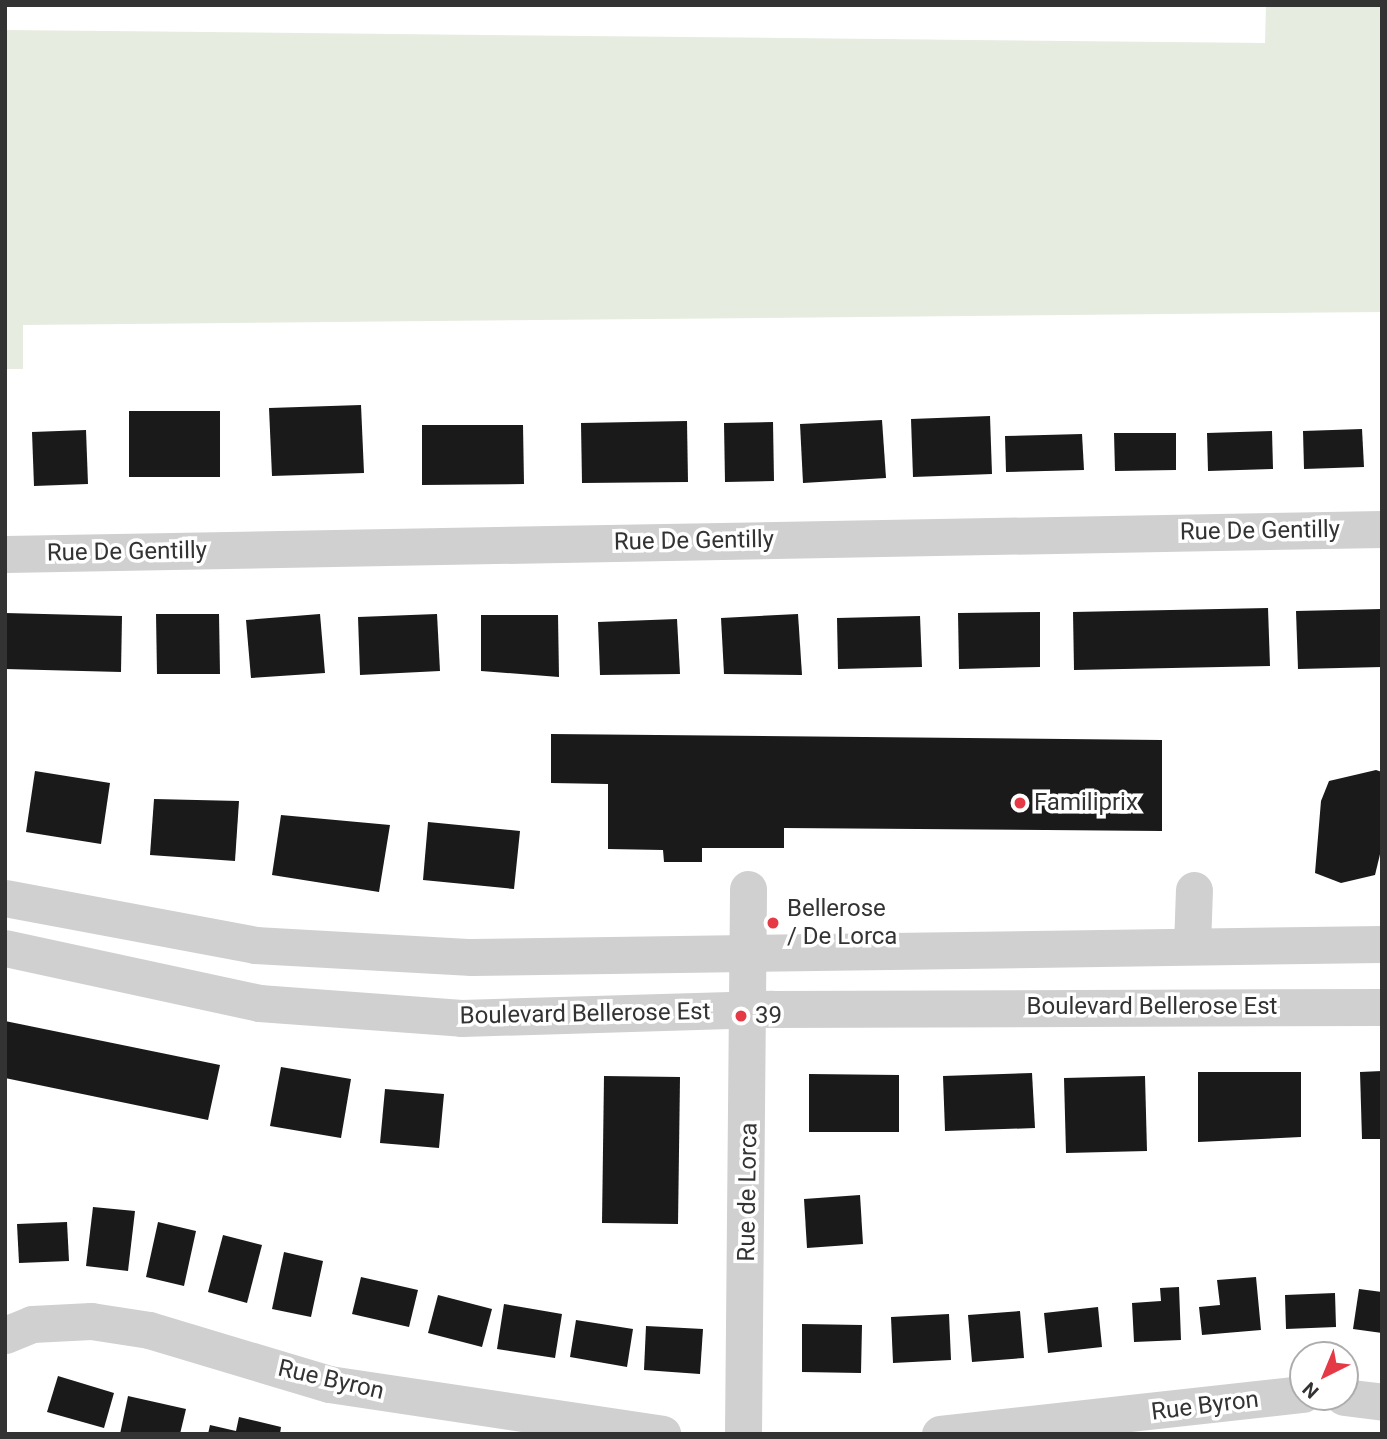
<!DOCTYPE html>
<style>
body{margin:0}
#map{position:relative;width:1387px;height:1439px;overflow:hidden;background:#fff;font-family:Roboto,sans-serif}
div>[style]{position:absolute}
[style*='--x']{left:calc(var(--x)*1px);top:calc(var(--y)*1px);width:calc(var(--w)*1px);rotate:calc(var(--a)*1deg)}
.green>*{inset:0;background:#e6ecdf}
.building>*{inset:0;background:#1a1a1a}
.minor>*{height:37px;margin:-18.5px;padding:0 18.5px;transform-origin:18.5px;border-radius:18.5px;background:#d0d0d0}
.dots>*{width:19px;height:19px;translate:-50% -50%;box-sizing:border-box;border:4px solid #fff;border-radius:50%}
span{translate:-50% -50%;white-space:nowrap;text-align:center;line-height:1.15;-webkit-text-stroke:7px #fff;paint-order:stroke}
.street-label{font-size:24px;color:#333}
.poi-label{font-size:24px;color:#333}
.left{translate:0 -50%;text-align:left}
.frame{position:absolute;inset:0;border:7px solid #333;pointer-events:none}
.north{position:absolute;left:1289px;top:1341px;width:70px;height:70px;box-sizing:border-box;background:#fff;border:2px solid #adadad;border-radius:50%;rotate:223deg;font-size:19px;font-weight:700;line-height:28px;text-align:center;color:#333}
.north::after{content:'';display:block;margin:auto;width:24px;height:32px;background:#e63946;clip-path:polygon(50% 0,100% 100%,50% 72%,0 100%)}
</style>
<div id="map">
<div class="green">
<div style="clip-path:polygon(1266px 5px,1382px 5px,1382px 312px,23px 325px,23px 369px,5px 369px,5px 30px,1265px 43px)"></div>
</div>
<div class="building">
<div style="clip-path:polygon(361px 405px,364px 473px,272px 476px,269px 408px)"></div>
<div style="clip-path:polygon(129px 411px,220px 411px,220px 477px,129px 477px)"></div>
<div style="clip-path:polygon(990px 416px,992px 474px,913px 477px,911px 419px)"></div>
<div style="clip-path:polygon(882px 420px,886px 478px,803px 483px,800px 424px)"></div>
<div style="clip-path:polygon(687px 421px,688px 482px,582px 483px,581px 423px)"></div>
<div style="clip-path:polygon(773px 422px,774px 481px,725px 482px,724px 423px)"></div>
<div style="clip-path:polygon(422px 425px,523px 425px,524px 484px,422px 485px)"></div>
<div style="clip-path:polygon(1362px 429px,1364px 467px,1304px 469px,1303px 431px)"></div>
<div style="clip-path:polygon(86px 430px,88px 484px,34px 486px,32px 432px)"></div>
<div style="clip-path:polygon(1272px 431px,1273px 469px,1208px 471px,1207px 433px)"></div>
<div style="clip-path:polygon(1114px 433px,1176px 433px,1176px 470px,1115px 471px)"></div>
<div style="clip-path:polygon(1082px 434px,1084px 470px,1006px 472px,1005px 436px)"></div>
<div style="clip-path:polygon(1268px 608px,1270px 666px,1074px 670px,1073px 612px)"></div>
<div style="clip-path:polygon(1382px 609px,1382px 667px,1298px 669px,1296px 611px)"></div>
<div style="clip-path:polygon(1040px 612px,1040px 667px,959px 669px,958px 613px)"></div>
<div style="clip-path:polygon(5px 613px,122px 616px,121px 672px,5px 669px)"></div>
<div style="clip-path:polygon(156px 614px,219px 614px,220px 674px,157px 674px)"></div>
<div style="clip-path:polygon(320px 614px,325px 673px,251px 678px,246px 620px)"></div>
<div style="clip-path:polygon(437px 614px,440px 671px,360px 675px,358px 617px)"></div>
<div style="clip-path:polygon(798px 614px,802px 675px,724px 674px,721px 618px)"></div>
<div style="clip-path:polygon(481px 615px,558px 615px,559px 677px,481px 671px)"></div>
<div style="clip-path:polygon(920px 616px,922px 667px,838px 669px,837px 618px)"></div>
<div style="clip-path:polygon(677px 619px,680px 674px,600px 675px,598px 622px)"></div>
<div style="clip-path:polygon(551px 734px,1162px 740px,1162px 831px,784px 828px,784px 848px,702px 848px,702px 862px,664px 862px,663px 850px,608px 849px,608px 784px,551px 783px)"></div>
<div style="clip-path:polygon(1376px 770px,1382px 772px,1382px 846px,1375px 875px,1341px 883px,1315px 873px,1321px 801px,1329px 781px)"></div>
<div style="clip-path:polygon(35px 771px,110px 783px,101px 844px,26px 832px)"></div>
<div style="clip-path:polygon(154px 799px,239px 801px,235px 861px,150px 855px)"></div>
<div style="clip-path:polygon(281px 815px,390px 825px,379px 892px,272px 875px)"></div>
<div style="clip-path:polygon(428px 822px,520px 831px,514px 889px,423px 880px)"></div>
<div style="clip-path:polygon(5px 1021px,220px 1065px,208px 1120px,5px 1078px)"></div>
<div style="clip-path:polygon(281px 1067px,351px 1079px,341px 1138px,270px 1126px)"></div>
<div style="clip-path:polygon(1382px 1071px,1382px 1139px,1362px 1139px,1360px 1072px)"></div>
<div style="clip-path:polygon(1198px 1072px,1301px 1072px,1301px 1137px,1198px 1142px)"></div>
<div style="clip-path:polygon(1032px 1073px,1035px 1128px,945px 1131px,943px 1076px)"></div>
<div style="clip-path:polygon(809px 1074px,899px 1075px,899px 1132px,809px 1132px)"></div>
<div style="clip-path:polygon(604px 1076px,680px 1077px,678px 1224px,602px 1223px)"></div>
<div style="clip-path:polygon(1145px 1076px,1147px 1151px,1066px 1153px,1064px 1078px)"></div>
<div style="clip-path:polygon(385px 1089px,444px 1094px,439px 1148px,380px 1143px)"></div>
<div style="clip-path:polygon(860px 1195px,863px 1244px,807px 1248px,804px 1199px)"></div>
<div style="clip-path:polygon(93px 1207px,135px 1211px,128px 1271px,86px 1266px)"></div>
<div style="clip-path:polygon(67px 1222px,69px 1261px,19px 1263px,17px 1224px)"></div>
<div style="clip-path:polygon(158px 1222px,196px 1231px,184px 1286px,146px 1277px)"></div>
<div style="clip-path:polygon(223px 1235px,262px 1245px,247px 1303px,208px 1292px)"></div>
<div style="clip-path:polygon(284px 1252px,323px 1261px,311px 1317px,272px 1309px)"></div>
<div style="clip-path:polygon(361px 1277px,418px 1290px,409px 1327px,352px 1314px)"></div>
<div style="clip-path:polygon(1256px 1277px,1261px 1330px,1202px 1335px,1199px 1307px,1220px 1305px,1217px 1280px)"></div>
<div style="clip-path:polygon(1179px 1287px,1181px 1340px,1134px 1342px,1132px 1303px,1161px 1301px,1160px 1288px)"></div>
<div style="clip-path:polygon(1359px 1289px,1382px 1292px,1382px 1333px,1353px 1329px)"></div>
<div style="clip-path:polygon(1335px 1293px,1336px 1327px,1286px 1329px,1285px 1295px)"></div>
<div style="clip-path:polygon(438px 1295px,492px 1309px,482px 1347px,428px 1333px)"></div>
<div style="clip-path:polygon(504px 1304px,562px 1314px,555px 1358px,497px 1349px)"></div>
<div style="clip-path:polygon(1098px 1307px,1102px 1347px,1048px 1353px,1044px 1313px)"></div>
<div style="clip-path:polygon(1020px 1311px,1024px 1358px,972px 1362px,968px 1315px)"></div>
<div style="clip-path:polygon(949px 1314px,951px 1360px,893px 1363px,891px 1317px)"></div>
<div style="clip-path:polygon(576px 1320px,633px 1329px,627px 1367px,570px 1357px)"></div>
<div style="clip-path:polygon(802px 1324px,862px 1325px,861px 1373px,802px 1372px)"></div>
<div style="clip-path:polygon(646px 1326px,703px 1329px,700px 1374px,644px 1370px)"></div>
<div style="clip-path:polygon(58px 1376px,114px 1393px,104px 1428px,47px 1412px)"></div>
<div style="clip-path:polygon(128px 1396px,186px 1409px,180px 1434px,120px 1434px)"></div>
<div style="clip-path:polygon(239px 1417px,281px 1427px,280px 1434px,208px 1434px,210px 1425px,236px 1431px)"></div>
</div>
<div class="minor">
<div style="--x:5;--y:554;--w:1377;--a:-1.04"></div>
<div style="--x:5;--y:898;--w:254;--a:10.6"></div>
<div style="--x:255;--y:945;--w:217;--a:3.2"></div>
<div style="--x:472;--y:957;--w:910;--a:-0.82"></div>
<div style="--x:1192;--y:946;--w:56;--a:-88"></div>
<div style="--x:5;--y:948;--w:260;--a:12.2"></div>
<div style="--x:259;--y:1003;--w:203;--a:4.2"></div>
<div style="--x:461;--y:1018;--w:311;--a:-1.7"></div>
<div style="--x:772;--y:1009;--w:610;--a:-0.19"></div>
<div style="--x:5;--y:1335;--w:29;--a:-22"></div>
<div style="--x:32;--y:1324;--w:59;--a:-2.9"></div>
<div style="--x:91;--y:1321;--w:59;--a:8.8"></div>
<div style="--x:149;--y:1330;--w:188;--a:16.7"></div>
<div style="--x:329;--y:1384;--w:337;--a:8.5"></div>
<div style="--x:1344;--y:1397;--w:38;--a:7"></div>
<div style="--x:743;--y:1434;--w:545;--a:-89.47"></div>
<div style="--x:940;--y:1434;--w:365;--a:-6.3"></div>
</div>
<div class="dots">
<div style="left:1020px;top:803px;background:#e63946"></div>
<div style="left:773px;top:923px;background:#e63946"></div>
<div style="left:741px;top:1016px;background:#e63946"></div>
</div>
<div class="street-label">
<span style="left:1260px;top:531px;rotate:-1deg">Rue De Gentilly</span>
<span style="left:694px;top:541px;rotate:-1deg">Rue De Gentilly</span>
<span style="left:127px;top:552px;rotate:-1deg">Rue De Gentilly</span>
<span style="left:1152px;top:1007px">Boulevard Bellerose Est</span>
<span style="left:585px;top:1014px;rotate:-1deg">Boulevard Bellerose Est</span>
<span style="left:748px;top:1192px;rotate:-89deg">Rue de Lorca</span>
<span style="left:331px;top:1380px;rotate:13deg">Rue Byron</span>
<span style="left:1205px;top:1406px;rotate:-7deg">Rue Byron</span>
</div>
<div class="poi-label">
<span class="left" style="left:1034px;top:803px">Familiprix</span>
<span class="left" style="left:787px;top:923px">Bellerose<br>/ De Lorca</span>
<span class="left" style="left:755px;top:1016px">39</span>
</div>
<div class="frame"></div>
<div class="north">N</div>
</div>
